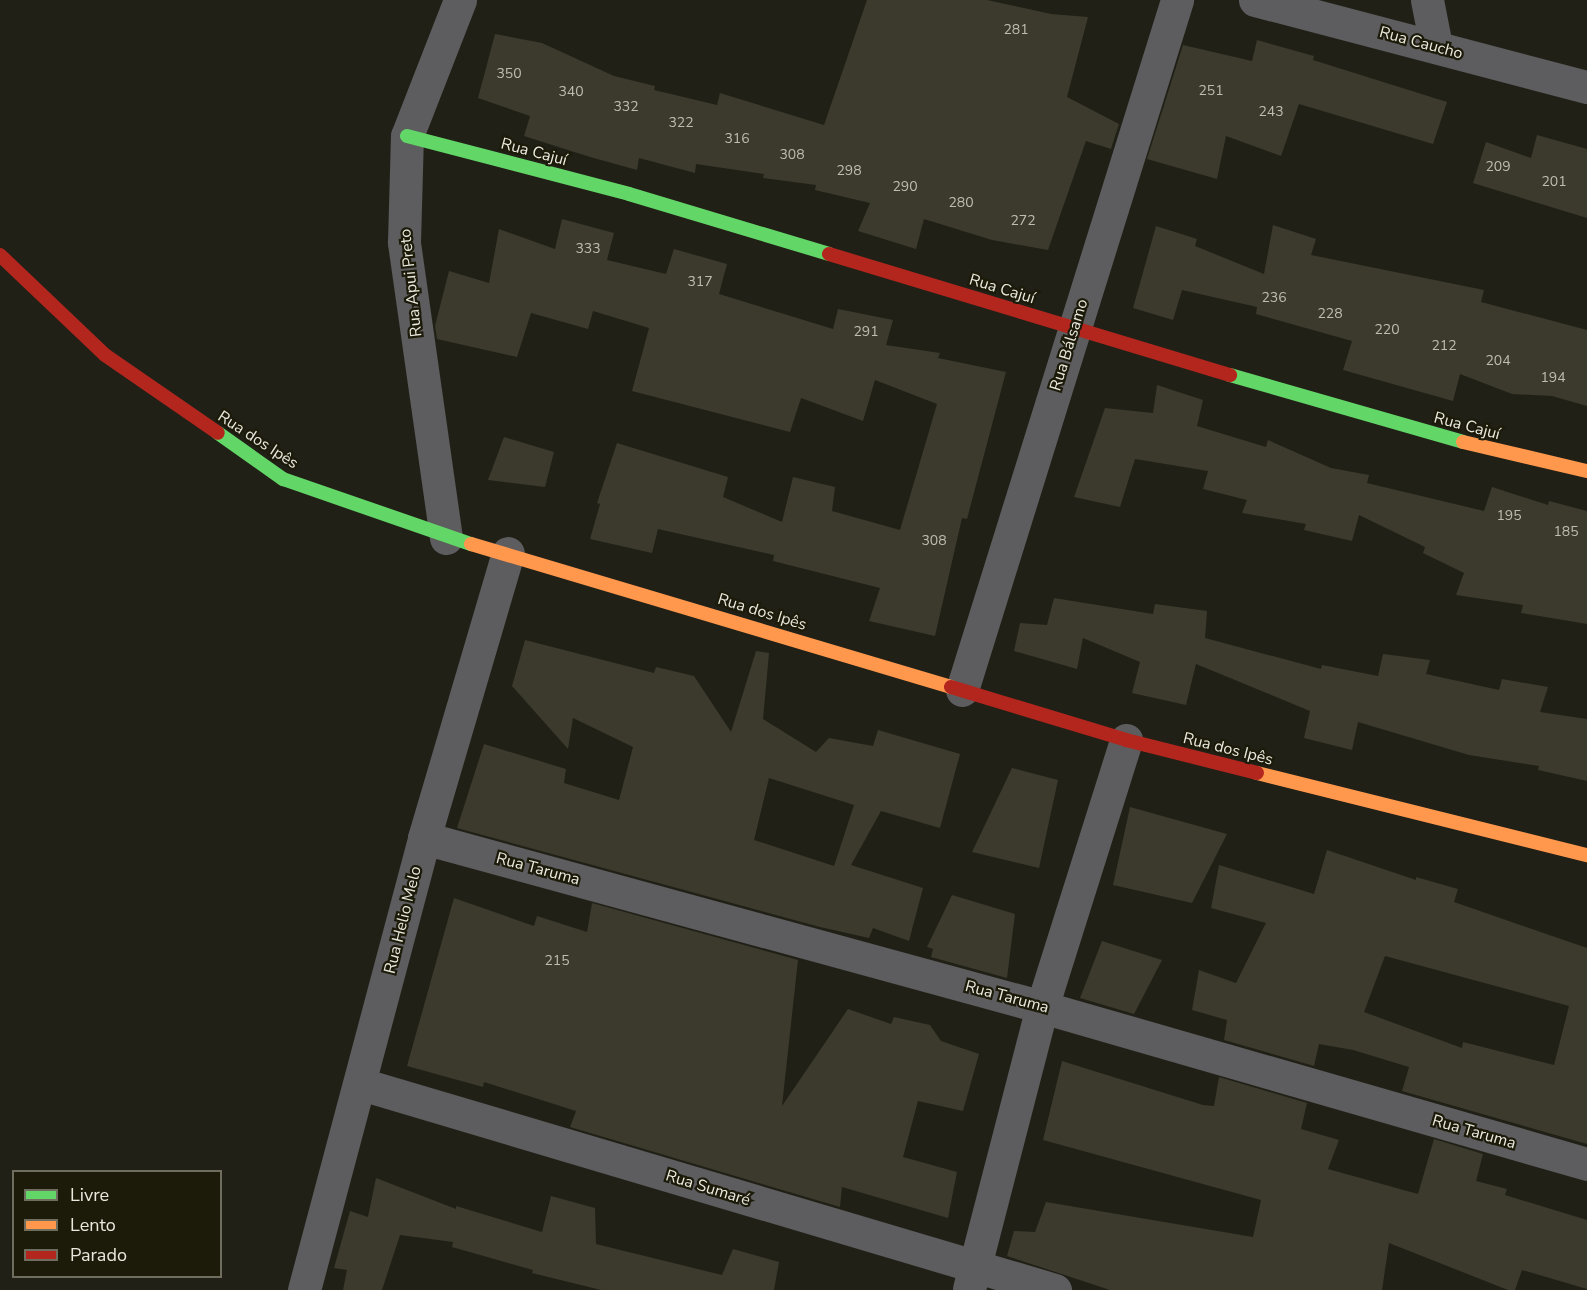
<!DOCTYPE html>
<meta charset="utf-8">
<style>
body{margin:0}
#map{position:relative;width:1587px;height:1290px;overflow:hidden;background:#212017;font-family:"Nunito Sans",sans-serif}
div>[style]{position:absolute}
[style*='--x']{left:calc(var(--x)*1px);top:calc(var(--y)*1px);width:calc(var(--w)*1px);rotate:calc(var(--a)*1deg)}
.building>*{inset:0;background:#3b3a2c}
.street>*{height:33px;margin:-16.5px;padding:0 16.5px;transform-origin:16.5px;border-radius:16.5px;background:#5d5c5e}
.fast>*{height:14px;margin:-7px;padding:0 7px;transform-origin:7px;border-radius:7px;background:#63d668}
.slow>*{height:14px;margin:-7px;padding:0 7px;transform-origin:7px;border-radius:7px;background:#ff974d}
.jam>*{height:14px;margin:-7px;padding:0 7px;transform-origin:7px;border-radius:7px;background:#b3261e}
span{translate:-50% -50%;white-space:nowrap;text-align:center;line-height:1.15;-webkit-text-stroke:4.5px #1c1a09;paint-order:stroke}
.number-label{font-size:14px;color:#bebdb2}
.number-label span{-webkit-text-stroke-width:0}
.street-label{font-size:16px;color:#eae9de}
.legend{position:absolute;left:12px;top:1170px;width:210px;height:108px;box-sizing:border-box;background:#1c1a09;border:2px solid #6e6d5e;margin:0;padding:8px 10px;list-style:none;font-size:18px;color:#eae9de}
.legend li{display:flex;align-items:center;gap:12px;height:30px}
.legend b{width:30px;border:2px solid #6e6d5e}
</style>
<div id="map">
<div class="building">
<div style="clip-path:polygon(867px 0,987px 0,1051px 14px,1088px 17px,1067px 97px,1119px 124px,1111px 149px,1086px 141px,1048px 250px,992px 240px,924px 219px,916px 249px,858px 231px,870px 203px,815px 190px,816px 185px,763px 178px,764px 174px,696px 164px,695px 173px,639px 158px,637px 170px,590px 157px,524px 136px,530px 116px,478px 98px,495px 34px,542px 43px,614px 76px,655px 86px,654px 90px,717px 105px,720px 93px,824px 125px)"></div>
<div style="clip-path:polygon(1257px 40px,1314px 56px,1313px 60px,1447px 102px,1433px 144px,1299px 104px,1281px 156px,1226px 136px,1217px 179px,1147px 159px,1183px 45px,1252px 61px)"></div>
<div style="clip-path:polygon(1537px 135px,1587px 149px,1587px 218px,1473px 183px,1486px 142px,1531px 158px)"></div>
<div style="clip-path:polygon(562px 219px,614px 233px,607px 260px,666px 274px,674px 249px,727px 264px,719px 294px,833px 329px,838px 309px,893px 320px,886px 345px,940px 353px,938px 358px,1006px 372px,967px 519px,962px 518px,935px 636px,869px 621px,880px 588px,773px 561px,774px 555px,658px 529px,652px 553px,590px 539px,600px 504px,597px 503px,617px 443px,728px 477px,723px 497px,782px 522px,793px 477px,835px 487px,832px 511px,900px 530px,937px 404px,875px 380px,863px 421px,801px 398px,790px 432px,632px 391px,649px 328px,593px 311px,588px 329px,531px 313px,517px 357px,437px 339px,435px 326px,449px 271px,489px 283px,499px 229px,555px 249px)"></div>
<div style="clip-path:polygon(1273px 225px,1316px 239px,1311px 255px,1484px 290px,1481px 302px,1587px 330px,1587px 406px,1552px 396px,1512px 394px,1460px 374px,1453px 401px,1343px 370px,1352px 341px,1256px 314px,1257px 307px,1182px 290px,1173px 320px,1133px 308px,1156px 226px,1197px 239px,1195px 246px,1264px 274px)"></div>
<div style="clip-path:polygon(1157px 385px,1203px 400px,1197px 426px,1266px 447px,1268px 440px,1331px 468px,1369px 475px,1367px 483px,1484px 511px,1492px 487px,1548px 505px,1549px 501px,1587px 511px,1587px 624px,1521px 613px,1523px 605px,1456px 595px,1464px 573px,1423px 553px,1425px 547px,1359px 515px,1352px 541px,1304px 530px,1306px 524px,1242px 513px,1247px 500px,1203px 489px,1208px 471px,1135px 459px,1120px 507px,1074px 497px,1105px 408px,1153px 413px)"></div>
<div style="clip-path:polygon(504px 437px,554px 452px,545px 487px,488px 480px)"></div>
<div style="clip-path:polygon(1054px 598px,1153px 614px,1155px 604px,1207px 611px,1205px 638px,1321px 669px,1322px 665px,1378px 676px,1383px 654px,1430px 660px,1426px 674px,1499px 690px,1502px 679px,1548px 687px,1540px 712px,1587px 719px,1587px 781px,1538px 770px,1539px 766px,1469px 755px,1358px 722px,1352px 750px,1304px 738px,1310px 711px,1196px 664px,1186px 705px,1132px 693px,1140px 662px,1083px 638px,1077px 669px,1014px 651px,1020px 623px,1047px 625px)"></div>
<div style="clip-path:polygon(evenodd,525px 640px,654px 673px,656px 667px,694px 676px,731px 732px,756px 651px,769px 653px,763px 719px,816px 752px,829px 738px,873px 746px,878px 730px,960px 754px,940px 828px,881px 811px,851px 865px,923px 888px,909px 941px,873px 928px,869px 938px,820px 927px,457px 828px,484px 744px,566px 769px,564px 783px,619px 800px,633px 747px,573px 718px,568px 749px,512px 686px,525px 640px,769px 778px,854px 805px,834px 866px,754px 840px,769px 778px)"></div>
<div style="clip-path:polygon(1012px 768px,1058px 780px,1039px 868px,972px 852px)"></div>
<div style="clip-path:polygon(1130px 807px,1227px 834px,1192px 903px,1113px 885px)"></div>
<div style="clip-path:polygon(evenodd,1327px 850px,1416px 880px,1416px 877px,1458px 889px,1454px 902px,1587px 948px,1587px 1144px,1402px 1091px,1409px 1067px,1353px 1050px,1319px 1044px,1314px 1066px,1224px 1040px,1227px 1020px,1192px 1010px,1199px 970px,1236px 983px,1266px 923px,1211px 908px,1219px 865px,1314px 894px,1327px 850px,1385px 956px,1569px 1006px,1554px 1065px,1463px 1042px,1462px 1048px,1364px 1012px,1385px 956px)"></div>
<div style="clip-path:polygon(952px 895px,1015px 914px,1007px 978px,931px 957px,933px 949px,927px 947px)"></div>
<div style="clip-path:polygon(454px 898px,534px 926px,537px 916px,587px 932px,592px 903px,798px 960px,782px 1106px,848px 1009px,891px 1024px,894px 1017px,930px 1025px,941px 1041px,979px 1054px,963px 1111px,918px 1101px,903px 1157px,957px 1172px,948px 1218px,842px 1187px,840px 1207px,570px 1127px,576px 1111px,484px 1082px,483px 1087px,407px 1066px)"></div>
<div style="clip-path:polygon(1102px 941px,1162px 960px,1134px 1014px,1080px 998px)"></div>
<div style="clip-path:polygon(1062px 1061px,1203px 1105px,1214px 1106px,1219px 1077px,1307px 1103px,1301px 1129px,1339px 1140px,1328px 1169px,1418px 1194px,1434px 1139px,1483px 1154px,1476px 1181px,1507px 1189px,1505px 1195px,1587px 1220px,1587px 1289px,1522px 1270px,1515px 1290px,1508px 1290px,1389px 1243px,1382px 1290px,1110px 1290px,1007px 1256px,1014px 1231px,1035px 1232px,1046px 1202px,1253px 1237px,1261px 1200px,1043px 1140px)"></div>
<div style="clip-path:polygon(376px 1178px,456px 1209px,456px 1206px,542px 1232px,551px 1196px,595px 1208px,596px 1244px,722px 1275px,733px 1249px,779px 1262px,774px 1290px,601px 1290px,532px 1273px,533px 1270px,452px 1247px,453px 1242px,400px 1235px,382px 1290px,343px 1290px,347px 1270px,334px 1268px,350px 1211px,368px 1217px)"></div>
</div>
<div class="street">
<div style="--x:1255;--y:0;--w:343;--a:14.7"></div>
<div style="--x:1427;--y:0;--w:47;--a:78.9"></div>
<div style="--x:446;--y:538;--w:299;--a:-98.1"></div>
<div style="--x:404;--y:242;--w:106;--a:-88.4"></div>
<div style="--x:407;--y:136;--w:146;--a:-68.7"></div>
<div style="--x:962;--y:690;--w:723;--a:-72.69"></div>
<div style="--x:424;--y:838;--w:641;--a:15.29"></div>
<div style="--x:1042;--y:1007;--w:567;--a:16.07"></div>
<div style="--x:361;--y:1084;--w:724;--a:16.53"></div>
<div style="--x:969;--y:1289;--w:291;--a:-75.5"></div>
<div style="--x:1042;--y:1007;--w:280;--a:-72.5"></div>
<div style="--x:304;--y:1290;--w:468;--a:-75.1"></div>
<div style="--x:424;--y:838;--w:297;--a:-73.6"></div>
</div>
<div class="fast">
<div style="--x:407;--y:136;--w:229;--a:14.6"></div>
<div style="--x:629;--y:194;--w:209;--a:16.7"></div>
<div style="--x:1230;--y:375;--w:242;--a:16"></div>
<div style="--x:218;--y:433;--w:80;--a:35.3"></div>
<div style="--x:283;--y:479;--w:199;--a:19.1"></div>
</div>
<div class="slow">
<div style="--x:1463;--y:442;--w:127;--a:13.2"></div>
<div style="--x:471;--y:544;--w:501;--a:16.59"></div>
<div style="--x:1257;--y:773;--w:340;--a:14"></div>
</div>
<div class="jam">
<div style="--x:829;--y:254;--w:419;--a:16.8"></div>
<div style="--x:0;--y:255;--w:145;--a:43.6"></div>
<div style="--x:105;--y:355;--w:137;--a:34.6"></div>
<div style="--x:951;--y:687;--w:183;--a:16.8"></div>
<div style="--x:1126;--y:740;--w:135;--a:14.1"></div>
</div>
<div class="number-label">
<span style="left:1016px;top:30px">281</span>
<span style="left:509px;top:74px">350</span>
<span style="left:1211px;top:91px">251</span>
<span style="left:571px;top:92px">340</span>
<span style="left:626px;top:107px">332</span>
<span style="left:1271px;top:112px">243</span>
<span style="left:681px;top:123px">322</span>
<span style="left:737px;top:139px">316</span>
<span style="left:792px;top:155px">308</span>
<span style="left:1498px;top:167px">209</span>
<span style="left:849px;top:171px">298</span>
<span style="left:1554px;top:182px">201</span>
<span style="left:905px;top:187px">290</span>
<span style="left:961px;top:203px">280</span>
<span style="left:1023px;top:221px">272</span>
<span style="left:588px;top:249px">333</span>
<span style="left:700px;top:282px">317</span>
<span style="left:1274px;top:298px">236</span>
<span style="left:1330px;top:314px">228</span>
<span style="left:1387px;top:330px">220</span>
<span style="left:866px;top:332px">291</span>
<span style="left:1444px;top:346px">212</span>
<span style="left:1498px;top:361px">204</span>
<span style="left:1553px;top:378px">194</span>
<span style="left:1509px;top:516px">195</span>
<span style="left:1566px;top:532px">185</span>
<span style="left:934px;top:541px">308</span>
<span style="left:557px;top:961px">215</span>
</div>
<div class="street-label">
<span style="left:1421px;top:43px;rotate:15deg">Rua Caucho</span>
<span style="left:534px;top:152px;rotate:15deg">Rua Cajuí</span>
<span style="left:411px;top:283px;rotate:-96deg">Rua Apui Preto</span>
<span style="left:1002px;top:289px;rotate:17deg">Rua Cajuí</span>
<span style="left:1069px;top:345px;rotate:-73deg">Rua Bálsamo</span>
<span style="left:1467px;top:426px;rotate:15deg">Rua Cajuí</span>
<span style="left:258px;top:440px;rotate:33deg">Rua dos Ipês</span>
<span style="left:762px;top:612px;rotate:17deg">Rua dos Ipês</span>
<span style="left:1228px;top:749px;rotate:14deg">Rua dos Ipês</span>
<span style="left:538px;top:869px;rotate:15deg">Rua Taruma</span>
<span style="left:403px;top:920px;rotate:-76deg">Rua Helio Melo</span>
<span style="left:1007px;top:997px;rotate:15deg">Rua Taruma</span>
<span style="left:1474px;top:1132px;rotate:16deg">Rua Taruma</span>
<span style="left:708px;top:1188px;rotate:17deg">Rua Sumaré</span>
</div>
<ul class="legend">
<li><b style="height:8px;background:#63d668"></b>Livre</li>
<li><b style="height:8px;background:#ff974d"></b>Lento</li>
<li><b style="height:8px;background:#b3261e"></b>Parado</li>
</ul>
</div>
